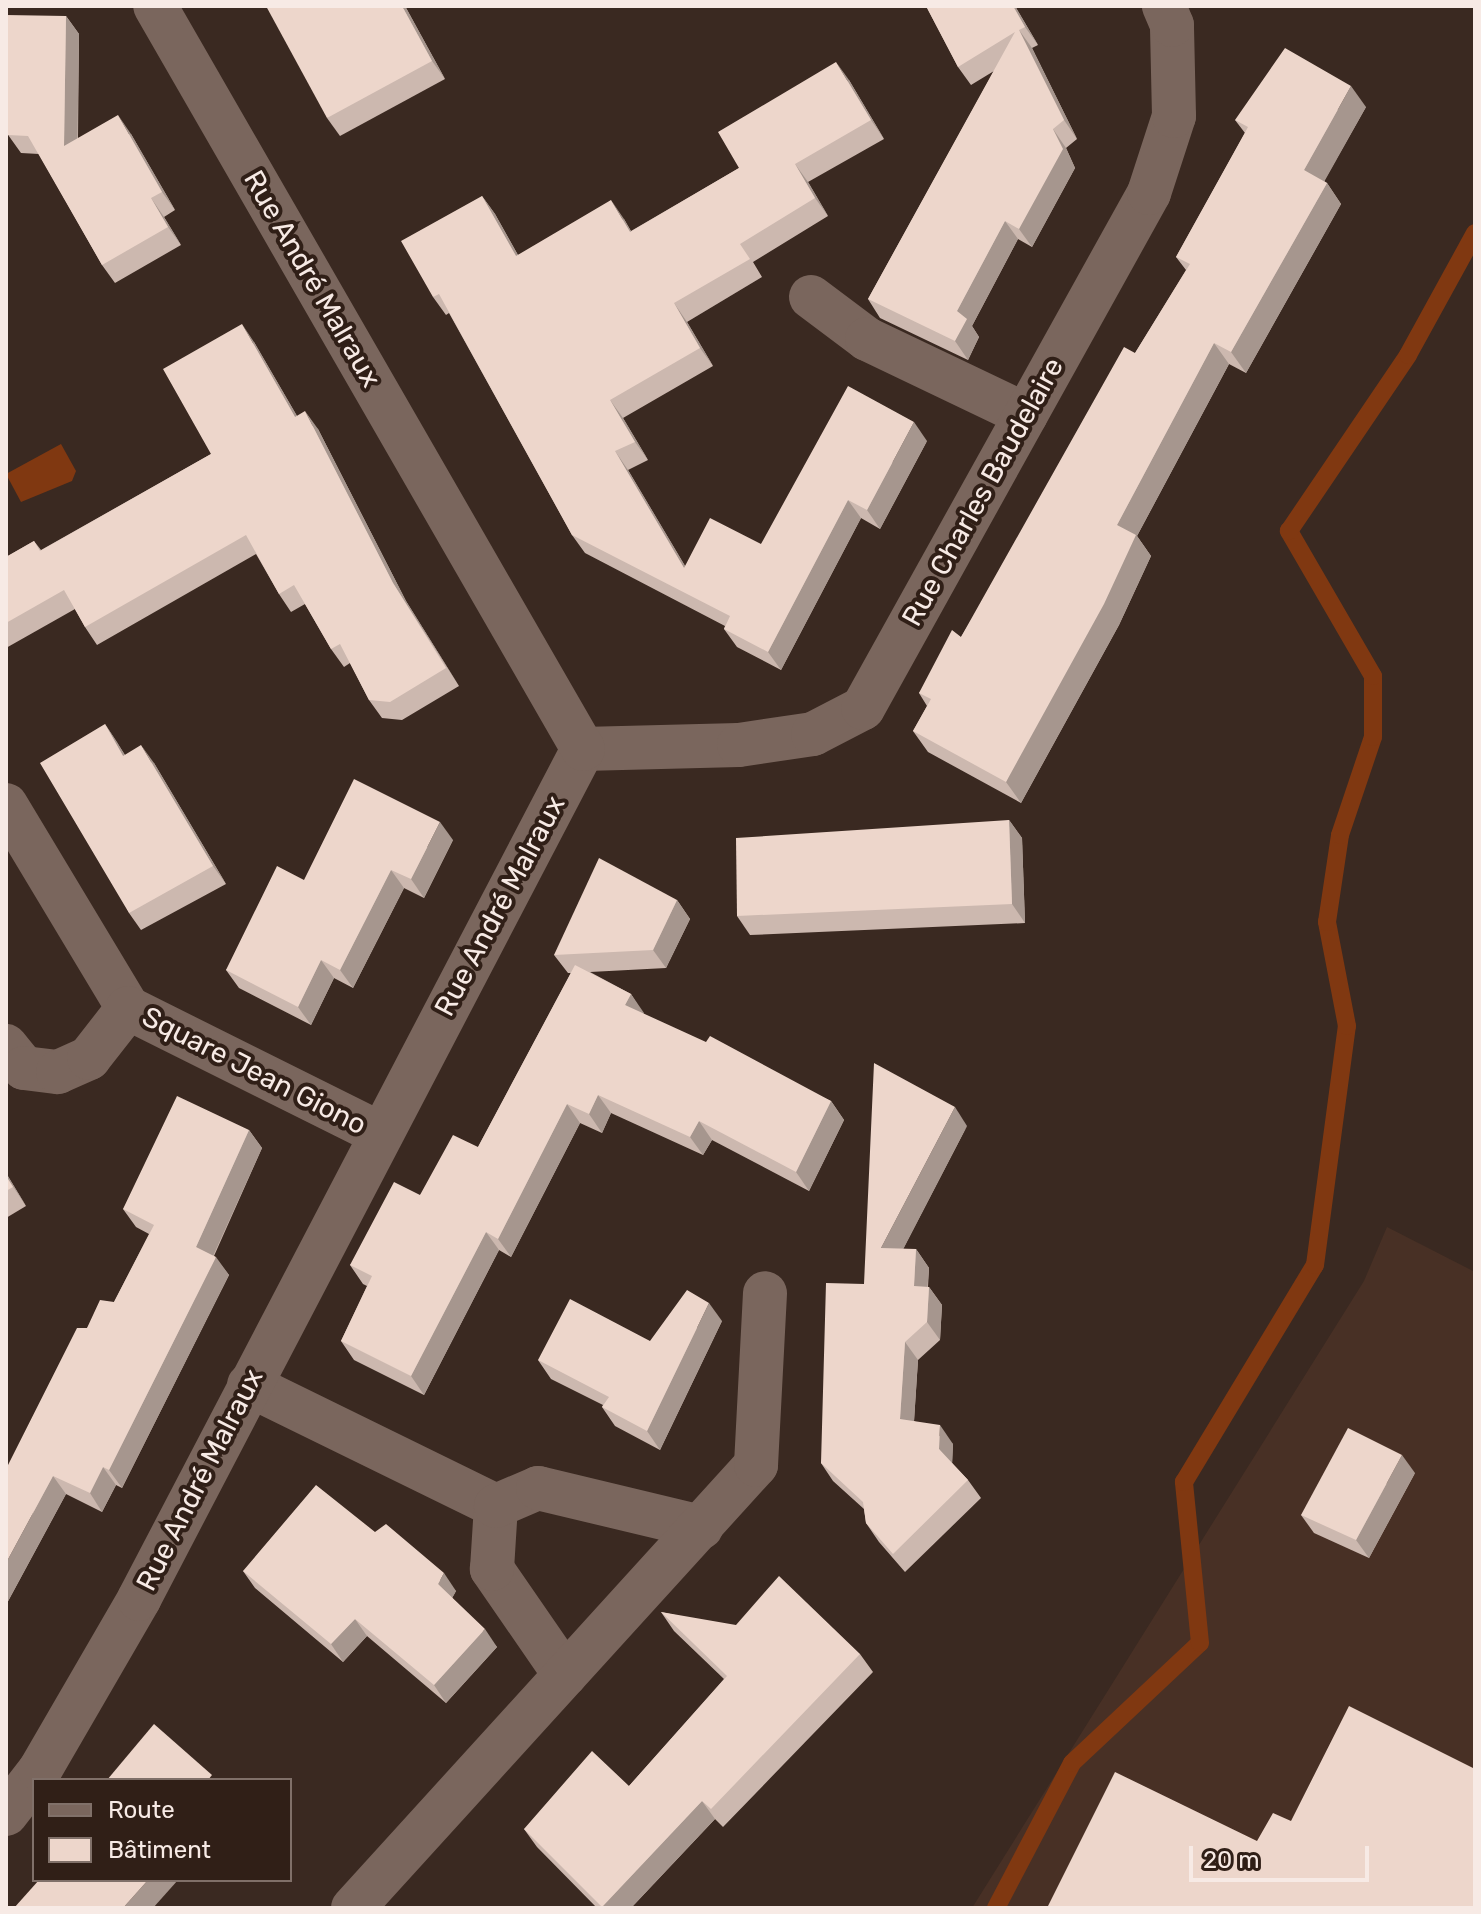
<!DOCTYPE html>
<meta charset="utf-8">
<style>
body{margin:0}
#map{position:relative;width:1481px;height:1914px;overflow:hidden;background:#3a2921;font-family:Rubik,sans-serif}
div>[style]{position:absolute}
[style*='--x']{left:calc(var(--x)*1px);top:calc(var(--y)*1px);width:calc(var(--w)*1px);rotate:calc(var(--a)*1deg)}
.built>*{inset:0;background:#483025}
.water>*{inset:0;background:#803811}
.stream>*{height:18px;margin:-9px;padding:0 9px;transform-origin:9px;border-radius:9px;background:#803811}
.minor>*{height:44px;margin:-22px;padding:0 22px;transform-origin:22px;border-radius:22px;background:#7a665d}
.wall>*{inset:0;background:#ccb8af}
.shaded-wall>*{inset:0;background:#a6968e}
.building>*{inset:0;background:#edd6cb}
span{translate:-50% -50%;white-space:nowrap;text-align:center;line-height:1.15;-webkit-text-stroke:8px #301f17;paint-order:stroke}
.street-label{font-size:28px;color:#f7eae5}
.frame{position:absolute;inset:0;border:8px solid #f7eae5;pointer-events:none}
.legend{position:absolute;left:32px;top:1778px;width:260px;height:104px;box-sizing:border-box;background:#301f17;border:2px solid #807069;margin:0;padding:10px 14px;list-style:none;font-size:24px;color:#f7eae5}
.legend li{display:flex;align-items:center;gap:16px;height:40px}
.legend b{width:40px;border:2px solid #807069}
.scale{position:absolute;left:1189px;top:1846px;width:180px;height:36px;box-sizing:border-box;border:4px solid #f7eae5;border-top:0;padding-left:10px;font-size:24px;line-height:28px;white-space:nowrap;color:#f7eae5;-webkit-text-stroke:6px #301f17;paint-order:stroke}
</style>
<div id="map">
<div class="built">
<div style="clip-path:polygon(1387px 1227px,1475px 1272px,1475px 1908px,972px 1908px,1364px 1281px)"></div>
</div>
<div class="water">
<div style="clip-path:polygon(61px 444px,76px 471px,72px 481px,21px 502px,6px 474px)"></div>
</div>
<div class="stream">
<div style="--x:996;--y:1908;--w:164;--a:-62.3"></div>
<div style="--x:1072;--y:1763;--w:175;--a:-43.2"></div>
<div style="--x:1200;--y:1643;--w:162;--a:-95.7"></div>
<div style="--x:1184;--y:1482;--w:253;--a:-58.9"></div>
<div style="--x:1315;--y:1265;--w:241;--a:-82.4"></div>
<div style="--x:1347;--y:1026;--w:106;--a:-100.9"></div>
<div style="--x:1327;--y:922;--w:88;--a:-81.5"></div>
<div style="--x:1340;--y:835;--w:103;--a:-71.4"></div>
<div style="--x:1373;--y:737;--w:61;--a:-90"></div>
<div style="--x:1373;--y:676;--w:168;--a:-120.1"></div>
<div style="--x:1289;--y:531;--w:212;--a:-55.9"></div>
<div style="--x:1408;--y:355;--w:139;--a:-61.2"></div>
</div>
<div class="minor">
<div style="--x:811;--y:297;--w:70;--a:36.9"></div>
<div style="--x:867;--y:339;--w:176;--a:25.5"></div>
<div style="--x:583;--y:749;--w:156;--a:-1.5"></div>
<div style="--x:739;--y:745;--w:75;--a:-8.5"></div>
<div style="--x:813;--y:734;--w:56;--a:-27.5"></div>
<div style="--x:863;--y:708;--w:589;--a:-60.95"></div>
<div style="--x:1149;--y:193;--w:81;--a:-72"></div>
<div style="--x:1174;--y:116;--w:91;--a:-91.3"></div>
<div style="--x:1172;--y:25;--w:21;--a:-113"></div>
<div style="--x:6;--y:805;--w:237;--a:59"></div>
<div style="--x:128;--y:1008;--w:283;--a:26.5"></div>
<div style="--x:6;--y:1046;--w:28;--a:51"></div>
<div style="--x:24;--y:1068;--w:34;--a:7"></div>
<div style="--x:58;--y:1072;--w:34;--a:-24"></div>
<div style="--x:89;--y:1058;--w:63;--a:-52"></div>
<div style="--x:249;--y:1385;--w:275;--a:26.1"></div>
<div style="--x:565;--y:1675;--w:129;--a:-124.6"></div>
<div style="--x:492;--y:1569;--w:63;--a:-86.4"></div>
<div style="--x:496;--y:1506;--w:46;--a:-23.2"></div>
<div style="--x:538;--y:1488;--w:168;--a:13.5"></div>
<div style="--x:6;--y:1814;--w:56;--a:-52.3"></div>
<div style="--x:40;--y:1770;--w:198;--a:-59.9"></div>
<div style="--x:139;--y:1599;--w:959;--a:-62.42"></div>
<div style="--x:583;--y:749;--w:857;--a:-119.94"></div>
<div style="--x:353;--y:1908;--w:599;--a:-47.71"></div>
<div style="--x:756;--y:1465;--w:172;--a:-87"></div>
</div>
<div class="wall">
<div style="clip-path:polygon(405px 6px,445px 79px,340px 136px,327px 118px)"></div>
<div style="clip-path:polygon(926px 6px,1015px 6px,1038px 45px,1032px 48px,1077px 139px,1066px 148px,1075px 168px,1032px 247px,1018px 239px,972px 326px,979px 337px,968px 360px,880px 318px,868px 299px,994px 71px,971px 85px,958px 67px)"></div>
<div style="clip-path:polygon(66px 16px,79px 34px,78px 138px,131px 134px,175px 210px,164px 217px,181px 245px,115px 283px,102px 265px,39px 154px,21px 153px,6px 132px)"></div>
<div style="clip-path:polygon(849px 80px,884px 139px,808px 182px,828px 216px,753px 262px,762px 277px,687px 322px,713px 366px,623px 418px,648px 460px,628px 470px,685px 566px,761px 544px,927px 441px,880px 529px,861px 518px,781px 670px,737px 647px,724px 629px,725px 626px,585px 553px,572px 535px,449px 313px,446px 315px,433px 297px,482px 196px,495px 214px,518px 255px,624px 219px,631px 231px,739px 168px)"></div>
<div style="clip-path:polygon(1366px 107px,1324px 181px,1327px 183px,1341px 204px,1246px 373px,1229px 364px,1137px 536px,1151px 556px,1119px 625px,1021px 803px,928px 752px,913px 731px,927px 706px,919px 693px,961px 637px,1186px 270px,1176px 257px,1245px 133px,1235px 120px)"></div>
<div style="clip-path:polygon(254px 342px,297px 416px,318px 429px,406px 601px,459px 686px,402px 720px,382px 718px,369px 700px,350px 663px,344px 667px,331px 649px,305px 604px,291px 612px,279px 594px,256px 554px,97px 645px,85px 627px,75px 609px,6px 648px,6px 557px,34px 541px,41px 550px,211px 454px)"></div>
<div style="clip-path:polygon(105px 724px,125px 755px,154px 763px,226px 884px,141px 930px,129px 913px)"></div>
<div style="clip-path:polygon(1009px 820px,1022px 838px,1025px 923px,750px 935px,737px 916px)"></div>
<div style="clip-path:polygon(453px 840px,424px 898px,404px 888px,353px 988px,334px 978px,311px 1025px,239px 988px,226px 970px,304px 880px)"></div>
<div style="clip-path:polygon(677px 900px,690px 919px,666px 968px,590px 972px,631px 994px,643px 1014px,831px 1101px,844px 1120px,809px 1191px,712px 1140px,703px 1155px,611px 1113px,602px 1133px,580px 1123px,511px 1257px,499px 1250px,424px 1395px,354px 1360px,341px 1341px,367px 1286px,363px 1284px,350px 1265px,420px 1195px,478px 1147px,571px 973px,568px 973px,554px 955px)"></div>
<div style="clip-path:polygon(967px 1126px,903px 1249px,916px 1249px,929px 1268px,928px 1287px,929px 1287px,942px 1305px,940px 1340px,918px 1360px,914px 1421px,953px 1444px,952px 1463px,968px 1480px,981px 1498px,905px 1572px,879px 1542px,866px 1523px,864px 1509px,833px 1481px,821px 1463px,864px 1284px)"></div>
<div style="clip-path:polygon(249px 1130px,262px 1148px,214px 1256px,229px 1275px,122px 1488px,116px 1485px,102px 1512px,66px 1494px,6px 1605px,87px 1328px,114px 1302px,149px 1234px,136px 1227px,123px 1209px)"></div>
<div style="clip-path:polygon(6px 1173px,26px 1206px,6px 1218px)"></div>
<div style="clip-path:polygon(722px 1321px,660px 1450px,615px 1426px,602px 1407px,603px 1405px,551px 1379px,538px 1360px,650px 1341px)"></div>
<div style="clip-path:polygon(1415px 1473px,1369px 1558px,1314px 1533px,1301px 1515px)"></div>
<div style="clip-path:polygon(375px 1532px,456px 1591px,452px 1598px,497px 1647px,446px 1703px,367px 1636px,343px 1662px,255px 1588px,243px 1571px)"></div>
<div style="clip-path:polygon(661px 1612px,860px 1654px,873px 1672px,723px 1827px,715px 1819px,631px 1908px,597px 1908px,537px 1847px,524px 1829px,629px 1786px,724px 1679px,674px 1631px)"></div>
</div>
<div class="shaded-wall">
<div style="clip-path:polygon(402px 6px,405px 6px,445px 79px,432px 61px)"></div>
<div style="clip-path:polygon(1013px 6px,1015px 6px,1038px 45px,1025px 27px)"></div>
<div style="clip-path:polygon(66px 16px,79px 34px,77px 164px,64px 146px)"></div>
<div style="clip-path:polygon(1019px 30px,1032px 48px,1077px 139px,1064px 120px)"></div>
<div style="clip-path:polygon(836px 62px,849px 80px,884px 139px,871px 120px)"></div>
<div style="clip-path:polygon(1351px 86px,1366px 107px,1319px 191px,1304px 170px)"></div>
<div style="clip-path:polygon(118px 115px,131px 134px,175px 210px,162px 192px)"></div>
<div style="clip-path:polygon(1053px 129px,1066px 148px,1075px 168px,1032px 247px,1019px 229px)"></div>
<div style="clip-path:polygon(795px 164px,808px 182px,828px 216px,815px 198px)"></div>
<div style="clip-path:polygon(1327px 183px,1341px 204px,1246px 373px,1231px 352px)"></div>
<div style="clip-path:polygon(482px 196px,495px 214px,529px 275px,516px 256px)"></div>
<div style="clip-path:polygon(151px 198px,164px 217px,181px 245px,168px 227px)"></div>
<div style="clip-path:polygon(611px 200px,624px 219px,642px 251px,630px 232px)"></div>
<div style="clip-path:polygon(1005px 221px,1018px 239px,972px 326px,979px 337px,968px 360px,955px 341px,957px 311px)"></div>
<div style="clip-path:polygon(674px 303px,687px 322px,713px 366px,700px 348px)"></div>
<div style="clip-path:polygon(242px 324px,254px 342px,308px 435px,295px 417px)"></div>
<div style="clip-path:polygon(1214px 343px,1229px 364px,1137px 536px,1151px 556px,1119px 625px,1021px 803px,1006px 782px,1117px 525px)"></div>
<div style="clip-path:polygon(610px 400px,623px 418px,648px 460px,635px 442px)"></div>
<div style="clip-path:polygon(305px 411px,318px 429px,406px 601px,459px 686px,393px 583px)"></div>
<div style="clip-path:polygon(914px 422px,927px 441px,880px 529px,867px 510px)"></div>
<div style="clip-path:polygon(615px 451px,628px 470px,697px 586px,684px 568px)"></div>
<div style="clip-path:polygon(848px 500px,861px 518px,781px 670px,768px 652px)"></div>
<div style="clip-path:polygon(105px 724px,117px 742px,136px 774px,123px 756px)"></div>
<div style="clip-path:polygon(141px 745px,154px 763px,226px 884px,213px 866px)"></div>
<div style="clip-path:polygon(1009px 820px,1022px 838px,1025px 923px,1012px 904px)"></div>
<div style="clip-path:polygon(440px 822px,453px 840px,424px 898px,411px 879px)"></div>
<div style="clip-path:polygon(391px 870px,404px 888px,353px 988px,340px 970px)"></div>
<div style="clip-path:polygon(677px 900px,690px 919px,666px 968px,653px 950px)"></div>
<div style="clip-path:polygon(321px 960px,334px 978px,311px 1025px,298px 1007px)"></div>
<div style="clip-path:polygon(631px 994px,644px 1013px,638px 1024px,625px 1005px)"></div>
<div style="clip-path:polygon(598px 1095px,611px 1113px,602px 1133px,589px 1114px)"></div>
<div style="clip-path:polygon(831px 1101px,844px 1120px,809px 1191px,796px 1172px)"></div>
<div style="clip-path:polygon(567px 1104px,580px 1123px,511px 1257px,498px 1239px)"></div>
<div style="clip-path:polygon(955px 1107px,967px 1126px,894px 1267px,881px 1248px)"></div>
<div style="clip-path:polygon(699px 1121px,712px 1140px,703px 1155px,690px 1137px)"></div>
<div style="clip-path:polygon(249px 1130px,262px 1148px,209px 1265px,196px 1247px)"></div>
<div style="clip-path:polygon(6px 1173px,26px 1206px,6px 1176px)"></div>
<div style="clip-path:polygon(486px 1232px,499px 1250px,424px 1395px,411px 1376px)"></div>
<div style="clip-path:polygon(916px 1249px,929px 1268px,926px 1304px,914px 1286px)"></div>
<div style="clip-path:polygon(216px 1257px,229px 1275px,122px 1488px,109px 1470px)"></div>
<div style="clip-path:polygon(929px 1287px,942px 1305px,940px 1340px,927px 1322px)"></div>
<div style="clip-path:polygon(709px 1303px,722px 1321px,660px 1450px,647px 1431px)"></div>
<div style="clip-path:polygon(905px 1342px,918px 1360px,913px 1437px,900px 1419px)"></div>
<div style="clip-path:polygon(940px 1425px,953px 1444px,952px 1468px,939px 1449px)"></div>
<div style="clip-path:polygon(1402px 1455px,1415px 1473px,1369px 1558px,1356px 1540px)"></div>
<div style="clip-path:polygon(103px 1467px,116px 1485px,102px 1512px,90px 1493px)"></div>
<div style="clip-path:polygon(53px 1476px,66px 1494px,6px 1605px,6px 1563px)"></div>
<div style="clip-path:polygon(444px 1573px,456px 1591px,450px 1602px,438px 1584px)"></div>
<div style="clip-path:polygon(355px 1619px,367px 1636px,343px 1662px,331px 1644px)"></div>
<div style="clip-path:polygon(485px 1629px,497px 1647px,446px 1703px,434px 1685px)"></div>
<div style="clip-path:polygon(702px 1801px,715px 1819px,631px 1908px,603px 1908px,602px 1907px)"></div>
<div style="clip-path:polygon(148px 1880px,178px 1880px,153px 1908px,123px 1908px)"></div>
</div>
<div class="building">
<div style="clip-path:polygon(266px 6px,402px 6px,432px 61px,327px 118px)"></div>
<div style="clip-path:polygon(926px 6px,1013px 6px,1025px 27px,1019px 30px,1064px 120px,1053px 129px,1063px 149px,1019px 229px,1005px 221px,957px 311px,967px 319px,955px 341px,868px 299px,1015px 32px,958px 67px)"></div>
<div style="clip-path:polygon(6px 15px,66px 16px,64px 146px,118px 115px,162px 192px,151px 198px,168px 227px,102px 265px,28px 136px,8px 135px,6px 132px)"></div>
<div style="clip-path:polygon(1285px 48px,1351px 86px,1304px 170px,1327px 183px,1231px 352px,1214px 343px,1117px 525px,1136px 535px,1104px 604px,1006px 782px,913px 731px,931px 699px,919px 693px,952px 630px,961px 637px,1124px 347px,1135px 353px,1190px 264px,1176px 257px,1248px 127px,1235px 120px)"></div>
<div style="clip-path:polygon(836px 62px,871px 120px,795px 164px,815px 198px,740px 244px,750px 259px,674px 303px,700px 348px,610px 400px,635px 442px,615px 451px,684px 568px,710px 518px,761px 544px,848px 386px,914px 422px,867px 510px,848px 500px,768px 652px,724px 629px,730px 616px,572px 535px,439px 294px,433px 297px,401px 241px,482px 196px,516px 256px,611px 200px,630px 232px,739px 168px,718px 132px)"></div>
<div style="clip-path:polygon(242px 324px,295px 417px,305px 411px,393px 583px,446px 668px,390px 702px,369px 700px,340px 644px,331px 649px,294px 585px,279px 594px,246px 535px,85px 627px,64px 590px,6px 623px,6px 557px,34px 541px,40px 551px,211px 454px,163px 369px)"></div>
<div style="clip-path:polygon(105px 724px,123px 756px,141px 745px,213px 866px,129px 913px,40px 763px)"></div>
<div style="clip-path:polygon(354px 779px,440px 822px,411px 879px,391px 870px,340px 970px,321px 960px,298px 1007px,226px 970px,277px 866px,304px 880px)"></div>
<div style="clip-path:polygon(1009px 820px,1012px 904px,737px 916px,736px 838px)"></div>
<div style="clip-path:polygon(599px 858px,677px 900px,653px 950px,554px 955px)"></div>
<div style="clip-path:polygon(575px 965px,631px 994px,625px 1005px,706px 1042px,710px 1036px,831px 1101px,796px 1172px,699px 1121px,690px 1137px,598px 1095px,589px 1114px,567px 1104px,498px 1239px,486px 1232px,411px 1376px,341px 1341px,372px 1276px,350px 1265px,394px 1182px,420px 1195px,453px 1135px,478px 1147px)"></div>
<div style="clip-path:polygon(874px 1063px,955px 1107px,881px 1248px,916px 1249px,914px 1286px,929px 1287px,927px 1322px,905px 1342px,900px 1419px,940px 1425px,939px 1449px,968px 1480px,893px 1554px,866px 1523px,863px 1502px,821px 1463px,826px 1283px,864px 1284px)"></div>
<div style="clip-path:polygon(177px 1096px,249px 1130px,196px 1247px,216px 1257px,109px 1470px,103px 1467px,90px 1493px,53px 1476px,6px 1563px,6px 1469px,77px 1328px,87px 1328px,100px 1300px,114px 1302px,154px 1225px,123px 1209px)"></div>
<div style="clip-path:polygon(6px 1176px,13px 1187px,6px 1191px)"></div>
<div style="clip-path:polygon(687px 1290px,709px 1303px,647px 1431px,602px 1407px,609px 1397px,538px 1360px,570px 1299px,650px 1341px)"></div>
<div style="clip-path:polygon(1348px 1428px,1402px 1455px,1356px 1540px,1301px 1515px)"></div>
<div style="clip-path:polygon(316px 1485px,375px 1532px,386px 1524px,444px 1573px,438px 1584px,485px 1629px,434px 1685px,355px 1619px,331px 1644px,243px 1571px)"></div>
<div style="clip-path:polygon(779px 1576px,860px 1654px,711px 1809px,702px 1801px,602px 1907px,524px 1829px,592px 1751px,629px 1786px,727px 1676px,661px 1612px,736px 1625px)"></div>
<div style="clip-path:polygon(1349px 1706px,1475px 1769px,1475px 1908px,1047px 1908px,1115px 1772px,1257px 1841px,1273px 1813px,1291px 1821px)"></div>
<div style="clip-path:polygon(154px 1724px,212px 1775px,208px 1780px,107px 1780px)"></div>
<div style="clip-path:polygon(39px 1880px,148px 1880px,123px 1908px,14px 1908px)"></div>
</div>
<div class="street-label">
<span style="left:312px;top:279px;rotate:60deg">Rue André Malraux</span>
<span style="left:983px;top:492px;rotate:-61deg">Rue Charles Baudelaire</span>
<span style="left:500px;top:906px;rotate:-62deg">Rue André Malraux</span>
<span style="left:254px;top:1071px;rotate:27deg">Square Jean Giono</span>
<span style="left:200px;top:1480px;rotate:-63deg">Rue André Malraux</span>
</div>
<div class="frame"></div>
<ul class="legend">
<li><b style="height:10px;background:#7a665d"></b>Route</li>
<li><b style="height:22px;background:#edd6cb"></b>Bâtiment</li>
</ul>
<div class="scale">20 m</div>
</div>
